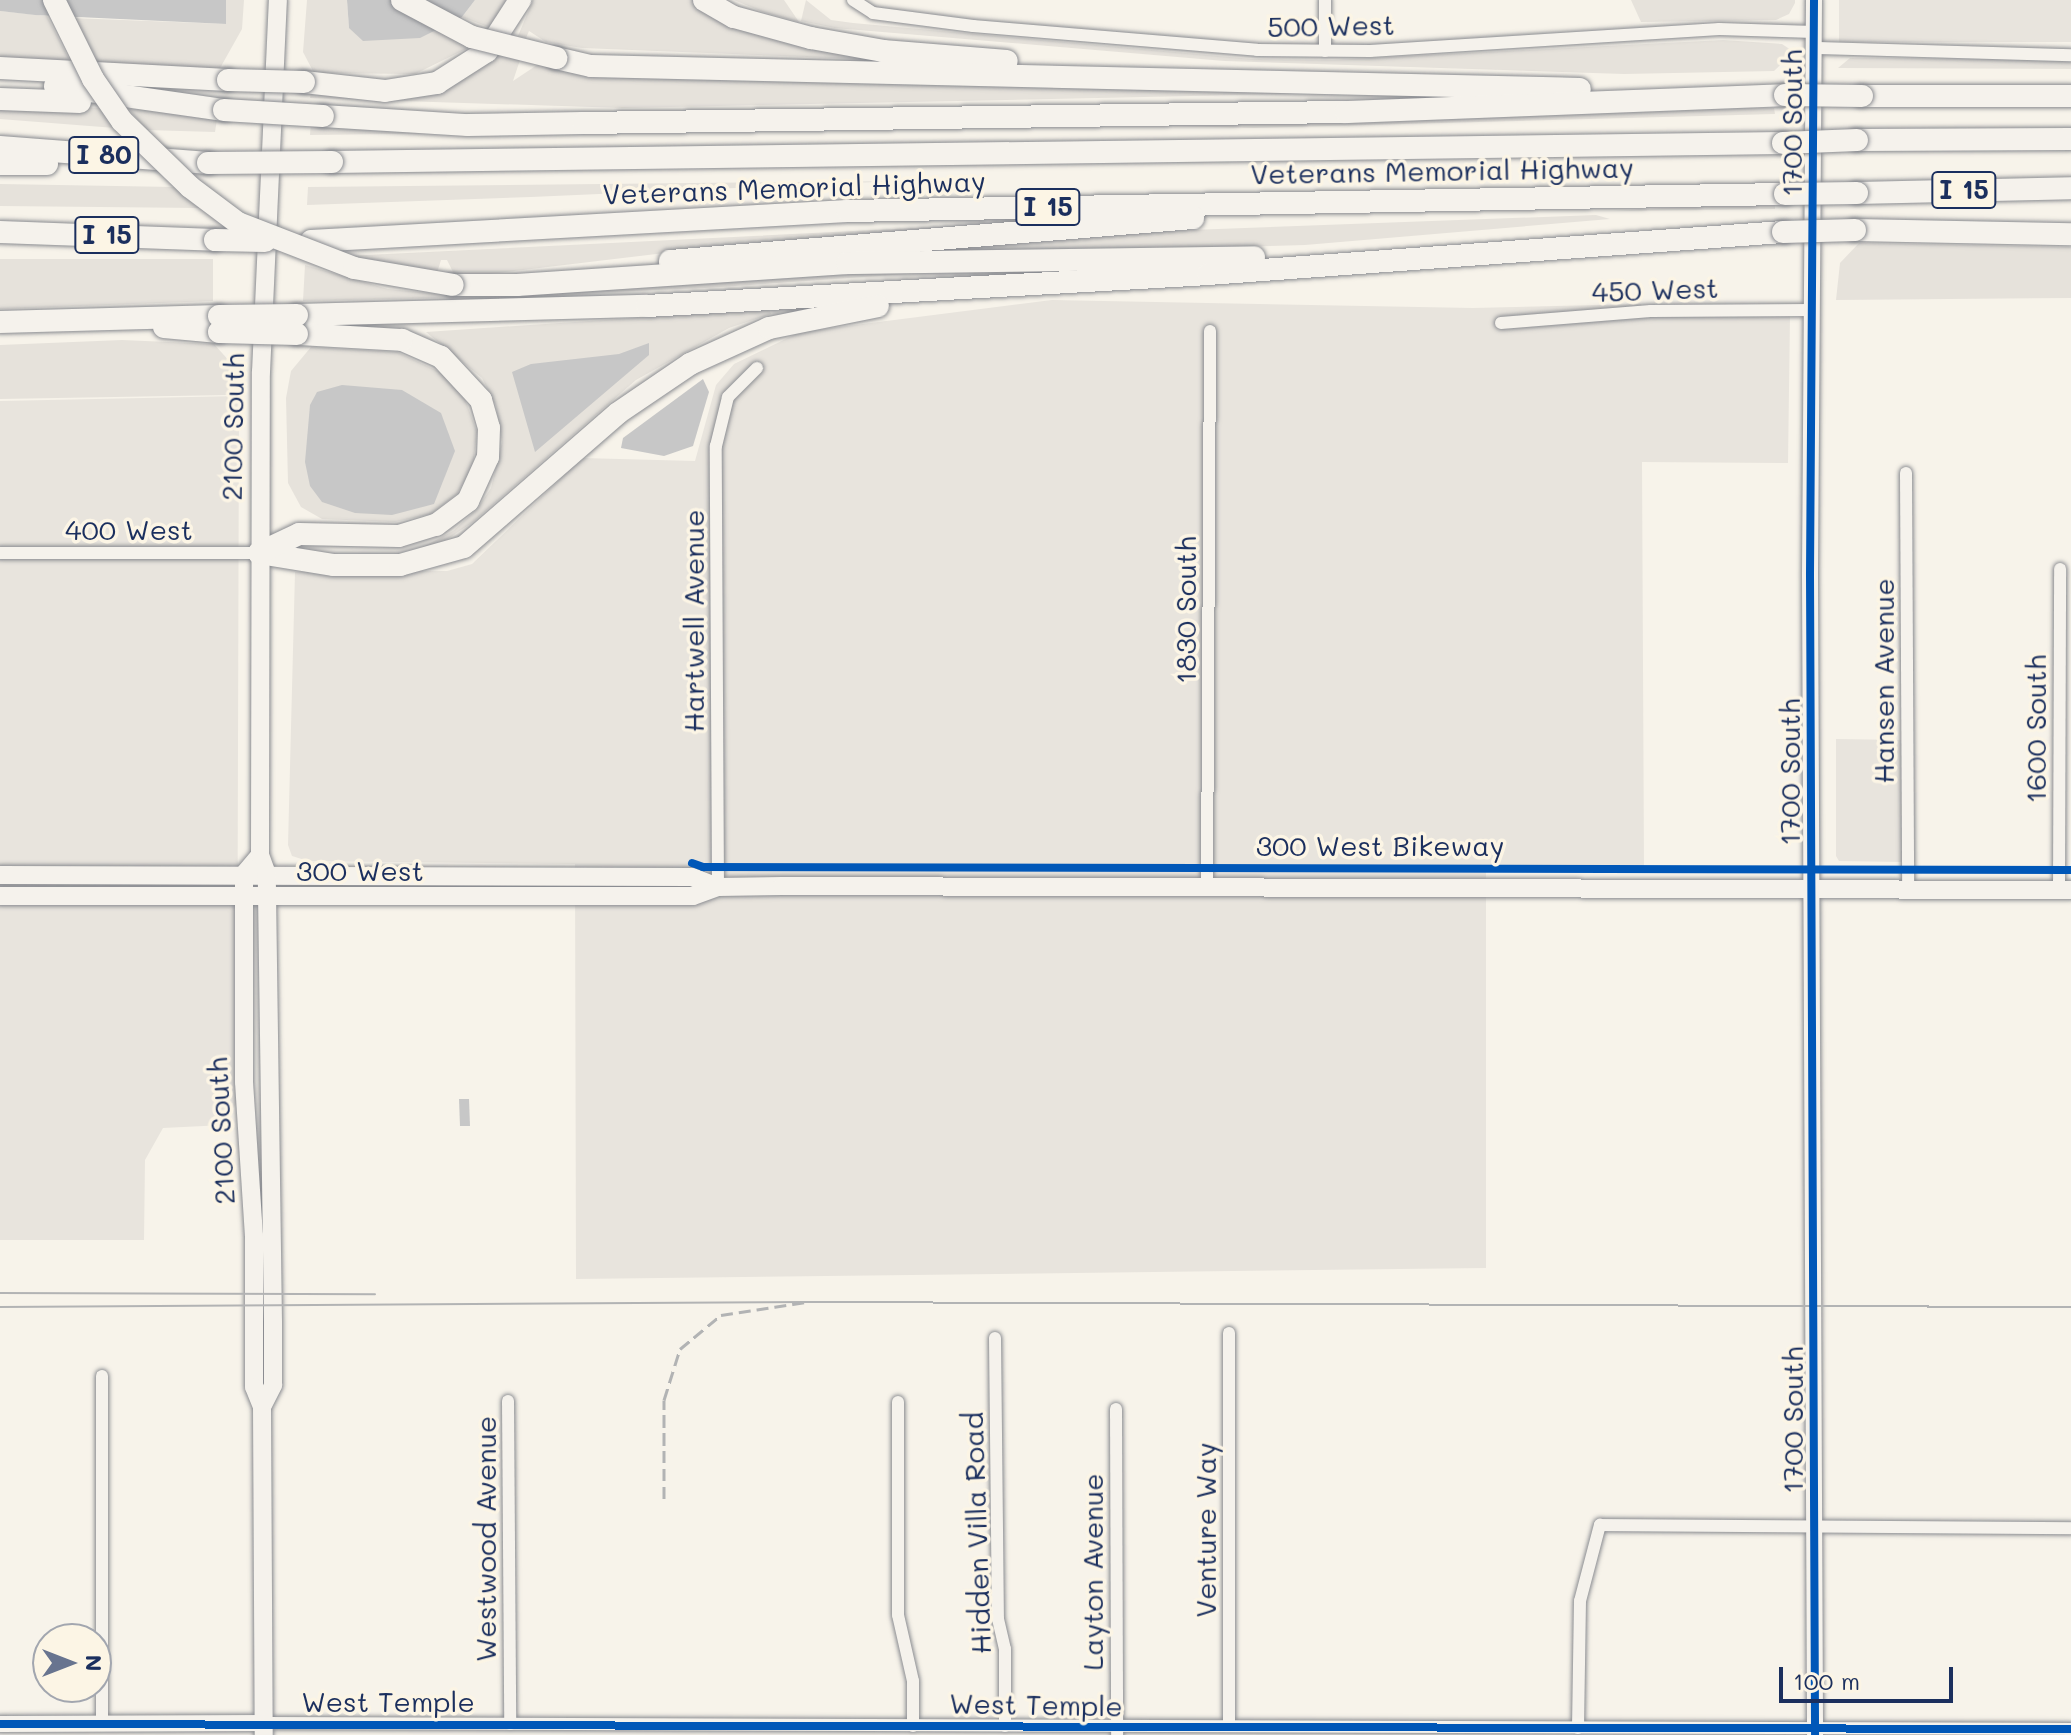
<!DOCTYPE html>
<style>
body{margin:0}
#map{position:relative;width:2071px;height:1735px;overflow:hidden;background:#f7f3ea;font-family:Mali,sans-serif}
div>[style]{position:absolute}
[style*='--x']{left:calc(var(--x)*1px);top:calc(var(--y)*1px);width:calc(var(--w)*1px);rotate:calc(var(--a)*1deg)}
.built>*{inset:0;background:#e8e4dd}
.green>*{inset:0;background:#e6e2db}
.water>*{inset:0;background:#c7c7c7}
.roads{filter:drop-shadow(0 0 2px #8a8c91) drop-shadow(0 0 2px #8a8c91)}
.minor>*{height:12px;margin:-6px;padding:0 6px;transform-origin:6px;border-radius:6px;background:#f5f2ec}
.tertiary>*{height:16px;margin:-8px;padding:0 8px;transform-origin:8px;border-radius:8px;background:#f5f2ec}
.secondary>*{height:18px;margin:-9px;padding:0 9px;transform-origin:9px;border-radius:9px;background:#f5f2ec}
.motorway>*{height:22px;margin:-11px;padding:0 11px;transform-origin:11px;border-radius:11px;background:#f5f2ec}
.tram>*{height:2px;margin:-1px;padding:0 1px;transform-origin:1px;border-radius:1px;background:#b2b3b4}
.rail>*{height:3px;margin-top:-1.5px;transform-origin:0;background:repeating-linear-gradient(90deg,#b2b3b4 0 12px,transparent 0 18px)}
.bridges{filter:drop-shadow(0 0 2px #8a8c91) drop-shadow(0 0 2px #8a8c91)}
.motorway-bridge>*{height:22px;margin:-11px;padding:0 11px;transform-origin:11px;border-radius:11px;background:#f5f2ec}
.cycleway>*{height:8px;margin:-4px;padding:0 4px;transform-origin:4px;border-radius:4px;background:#0057b8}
span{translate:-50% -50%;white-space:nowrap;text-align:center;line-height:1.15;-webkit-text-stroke:7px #fcf5e5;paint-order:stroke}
.shield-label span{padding:2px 6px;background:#fcf5e5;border:2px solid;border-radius:6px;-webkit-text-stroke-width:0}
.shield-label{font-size:26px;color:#1b2f5e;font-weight:700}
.street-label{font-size:28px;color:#1b2f5e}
.north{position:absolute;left:32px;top:1623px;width:80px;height:80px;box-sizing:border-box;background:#fcf5e5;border:2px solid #a2a6af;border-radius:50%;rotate:90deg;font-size:22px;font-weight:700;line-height:32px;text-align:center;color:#1b2f5e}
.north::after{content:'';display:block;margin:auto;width:28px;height:36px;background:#68748f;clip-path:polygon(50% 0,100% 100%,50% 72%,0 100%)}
.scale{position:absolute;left:1779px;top:1667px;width:174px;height:36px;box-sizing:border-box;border:4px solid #1b2f5e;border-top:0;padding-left:10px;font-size:24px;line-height:28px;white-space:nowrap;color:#1b2f5e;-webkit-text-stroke:6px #fcf5e5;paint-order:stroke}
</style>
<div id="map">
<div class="built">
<div style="clip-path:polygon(1839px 0,2071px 0,2071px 42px,1839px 42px)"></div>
<div style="clip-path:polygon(1052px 300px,1473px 308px,1641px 304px,1643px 315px,1790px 316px,1788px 463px,1642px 462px,1644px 866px,1486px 868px,1486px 1268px,576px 1279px,575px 864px,308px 861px,292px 856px,288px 845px,295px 572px,447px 571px,472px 564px,582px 458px,695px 461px,716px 385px,734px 364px,800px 332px)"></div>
<div style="clip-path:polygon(239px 396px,237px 1102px,224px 1125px,163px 1128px,145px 1160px,144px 1240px,0 1240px,0 401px)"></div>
<div style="clip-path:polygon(1836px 739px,1902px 740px,1902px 862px,1839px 861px,1836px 856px)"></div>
</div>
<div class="green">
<div style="clip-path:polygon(226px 0,244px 0,242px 29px,219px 70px,98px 66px,72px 18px,226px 24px)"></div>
<div style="clip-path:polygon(307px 0,347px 0,349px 28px,442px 27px,472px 46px,415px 74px,314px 73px,303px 52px)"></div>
<div style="clip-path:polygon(475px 0,507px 0,491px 28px,462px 17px)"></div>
<div style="clip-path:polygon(533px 0,692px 0,712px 10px,960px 63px,582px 48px,546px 42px,529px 31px,526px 38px,518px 36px)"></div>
<div style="clip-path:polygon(734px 0,784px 0,799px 22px,763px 12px)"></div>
<div style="clip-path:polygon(806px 0,831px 20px,853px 23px,1252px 59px,1332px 60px,1723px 40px,1782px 44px,1794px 52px,1774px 71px,1624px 74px,1224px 61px,835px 28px,801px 21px)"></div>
<div style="clip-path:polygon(1631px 0,1795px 0,1795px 3px,1789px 14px,1776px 20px,1641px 22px)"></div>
<div style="clip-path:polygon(0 11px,47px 16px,72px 65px,0 59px)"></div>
<div style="clip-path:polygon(506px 50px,522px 54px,513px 81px,546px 59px,1337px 93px,623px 108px,310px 98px,311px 91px,391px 94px)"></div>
<div style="clip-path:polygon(1850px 58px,2071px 59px,2071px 69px,1838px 68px)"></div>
<div style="clip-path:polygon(0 102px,100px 108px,115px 128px,0 119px)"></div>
<div style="clip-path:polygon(1774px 108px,1775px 114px,1254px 128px,1131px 125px,310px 135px,311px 120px)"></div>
<div style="clip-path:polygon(129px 109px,218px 113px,215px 132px,146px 130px)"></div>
<div style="clip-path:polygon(898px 181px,531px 197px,307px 205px,308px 187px)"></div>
<div style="clip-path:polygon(0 184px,174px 187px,200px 208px,0 206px)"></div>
<div style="clip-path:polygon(1775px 204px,1775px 209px,1613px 211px,1681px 207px)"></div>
<div style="clip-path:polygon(1596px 215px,1610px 219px,1305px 245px,822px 258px,1082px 234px)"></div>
<div style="clip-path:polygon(997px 224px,698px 249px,481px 275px,454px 274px,447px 260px,441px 260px,437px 273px,346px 256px)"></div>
<div style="clip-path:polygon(1859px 243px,2071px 247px,2071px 298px,1836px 300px,1840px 263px)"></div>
<div style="clip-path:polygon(0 259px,213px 259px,213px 301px,0 309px)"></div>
<div style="clip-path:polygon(305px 265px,388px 289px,472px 297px,303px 301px)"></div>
<div style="clip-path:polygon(980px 269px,705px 288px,507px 296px,772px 275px)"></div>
<div style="clip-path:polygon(769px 309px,771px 314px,729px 328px,636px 380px,473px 522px,446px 540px,419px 549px,453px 531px,477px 509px,491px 488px,502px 442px,496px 406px,482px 378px,426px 332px)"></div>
<div style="clip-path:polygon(122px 340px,214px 344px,231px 363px,229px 395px,0 399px,0 345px)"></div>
<div style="clip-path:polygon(311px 347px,397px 352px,442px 373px,465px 399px,477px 432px,473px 466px,457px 494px,431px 514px,395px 522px,322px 519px,301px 507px,288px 483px,286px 398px,291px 371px)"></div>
</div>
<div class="water">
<div style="clip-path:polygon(0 0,226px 0,226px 24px,35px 15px,0 11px)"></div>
<div style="clip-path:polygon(347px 0,475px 0,462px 17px,420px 38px,363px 41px,349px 28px)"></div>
<div style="clip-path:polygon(649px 343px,649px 355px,535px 452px,512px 372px,531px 364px,619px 354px)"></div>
<div style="clip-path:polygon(703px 379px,709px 392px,693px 446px,664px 456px,621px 448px,623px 438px)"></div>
<div style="clip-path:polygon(342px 385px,402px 390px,441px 413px,455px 451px,434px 504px,392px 515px,355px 513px,322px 502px,310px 486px,305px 462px,310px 405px,317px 392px)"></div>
<div style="clip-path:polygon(459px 1099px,469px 1099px,470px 1126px,460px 1126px)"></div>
</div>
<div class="roads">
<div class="minor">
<div style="--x:853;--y:0;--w:24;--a:33"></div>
<div style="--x:873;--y:13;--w:101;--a:7.4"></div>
<div style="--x:973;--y:26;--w:285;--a:4.8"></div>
<div style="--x:1257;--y:50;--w:113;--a:0.5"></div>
<div style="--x:1370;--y:51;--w:350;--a:-3.6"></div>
<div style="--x:1719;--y:29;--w:95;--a:1.8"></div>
<div style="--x:1325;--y:0;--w:51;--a:90"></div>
<div style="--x:1814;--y:48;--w:257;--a:1.6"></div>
<div style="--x:1501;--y:323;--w:150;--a:-4.6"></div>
<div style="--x:1651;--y:311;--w:161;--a:-0.4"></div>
<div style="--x:1906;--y:473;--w:416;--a:89.7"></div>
<div style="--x:0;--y:553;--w:259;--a:0"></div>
<div style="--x:718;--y:887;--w:441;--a:-90.3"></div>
<div style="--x:716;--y:446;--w:50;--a:-76.2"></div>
<div style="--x:728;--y:397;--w:41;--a:-45"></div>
<div style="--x:1207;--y:889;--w:558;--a:-89.69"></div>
<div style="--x:2059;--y:890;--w:321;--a:-89.8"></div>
<div style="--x:1229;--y:1333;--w:393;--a:90"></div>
<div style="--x:995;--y:1338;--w:281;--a:89.4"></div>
<div style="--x:998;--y:1619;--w:31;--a:77"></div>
<div style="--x:1005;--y:1649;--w:77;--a:90"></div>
<div style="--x:102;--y:1376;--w:348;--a:90"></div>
<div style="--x:508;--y:1401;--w:323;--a:89.6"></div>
<div style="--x:898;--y:1402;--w:213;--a:90"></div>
<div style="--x:898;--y:1615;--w:68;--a:77.2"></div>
<div style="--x:913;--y:1681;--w:45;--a:90"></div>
<div style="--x:1116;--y:1409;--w:326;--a:89.8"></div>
<div style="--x:264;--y:1723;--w:1807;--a:0.19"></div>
<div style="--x:1578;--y:1728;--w:127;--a:-89.1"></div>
<div style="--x:1580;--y:1601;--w:79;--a:-75.3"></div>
<div style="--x:1600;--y:1525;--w:471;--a:0.4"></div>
</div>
<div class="tertiary">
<div style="--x:1814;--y:0;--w:575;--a:90.4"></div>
<div style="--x:1810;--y:575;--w:1160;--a:89.75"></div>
<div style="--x:0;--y:1724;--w:264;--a:-0.2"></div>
</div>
<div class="secondary">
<div style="--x:260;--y:855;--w:25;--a:130"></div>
<div style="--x:244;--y:874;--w:208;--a:90"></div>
<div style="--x:244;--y:1082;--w:154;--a:86.3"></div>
<div style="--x:254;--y:1236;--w:151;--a:90"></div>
<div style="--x:254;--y:1387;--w:22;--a:68"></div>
<div style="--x:262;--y:1407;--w:328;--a:89.7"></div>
<div style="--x:0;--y:875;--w:692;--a:0.17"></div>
<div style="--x:692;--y:877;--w:28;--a:21"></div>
<div style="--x:0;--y:896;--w:693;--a:0"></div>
<div style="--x:693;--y:896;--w:27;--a:-20"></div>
<div style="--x:718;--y:887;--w:64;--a:-0.9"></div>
<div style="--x:782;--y:886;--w:1289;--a:0.18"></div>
<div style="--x:262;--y:1407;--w:25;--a:-63"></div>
<div style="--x:273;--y:1385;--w:63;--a:-90"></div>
<div style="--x:273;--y:1322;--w:448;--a:-90.8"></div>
<div style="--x:267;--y:874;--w:20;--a:-110"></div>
<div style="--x:260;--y:855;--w:483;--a:-89.9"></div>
<div style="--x:261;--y:372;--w:372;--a:-87.4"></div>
</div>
<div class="motorway">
<div style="--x:704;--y:0;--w:34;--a:30"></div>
<div style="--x:734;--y:17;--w:80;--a:15.3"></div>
<div style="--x:811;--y:38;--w:73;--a:10.2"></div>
<div style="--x:883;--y:51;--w:124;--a:4.6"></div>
<div style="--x:556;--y:58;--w:36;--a:13"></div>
<div style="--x:591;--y:66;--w:989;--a:1.33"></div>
<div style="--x:0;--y:68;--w:228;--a:3"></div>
<div style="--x:304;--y:82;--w:81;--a:6.3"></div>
<div style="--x:385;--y:91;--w:53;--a:-8.7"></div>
<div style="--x:437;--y:83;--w:59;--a:-32.6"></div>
<div style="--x:487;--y:51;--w:61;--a:-57.1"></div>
<div style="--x:55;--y:86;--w:171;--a:8.1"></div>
<div style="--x:1862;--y:96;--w:209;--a:0"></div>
<div style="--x:0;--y:99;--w:80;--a:2.1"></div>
<div style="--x:323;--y:116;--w:145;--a:3.6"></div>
<div style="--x:468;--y:125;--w:115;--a:-1"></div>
<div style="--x:583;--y:123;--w:763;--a:-0.83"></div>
<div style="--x:1346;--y:112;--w:439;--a:-2.2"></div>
<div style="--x:1857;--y:140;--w:214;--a:-0.3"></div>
<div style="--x:0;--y:147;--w:209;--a:4.4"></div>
<div style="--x:332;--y:162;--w:1451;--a:-0.75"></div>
<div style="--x:0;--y:164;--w:47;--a:0"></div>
<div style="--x:1857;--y:193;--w:214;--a:-1.3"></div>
<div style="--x:1855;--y:230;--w:216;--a:1.1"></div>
<div style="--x:0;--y:232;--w:215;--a:2.1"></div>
<div style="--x:311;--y:241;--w:537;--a:-3.2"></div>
<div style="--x:847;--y:211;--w:938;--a:-1.04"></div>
<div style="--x:670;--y:261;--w:525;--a:-4.7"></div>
<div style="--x:453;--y:285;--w:64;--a:0"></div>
<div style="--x:517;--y:285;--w:331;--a:-3.8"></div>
<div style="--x:847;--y:263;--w:407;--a:-0.8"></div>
<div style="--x:297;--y:315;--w:350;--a:-1.5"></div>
<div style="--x:647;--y:306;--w:562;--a:-3.26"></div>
<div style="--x:1208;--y:274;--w:577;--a:-4.18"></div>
<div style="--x:0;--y:322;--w:219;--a:-1.6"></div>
<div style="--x:164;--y:327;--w:55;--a:5.2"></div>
<div style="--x:259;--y:553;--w:76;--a:9.1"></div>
<div style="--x:334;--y:565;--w:66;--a:0"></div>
<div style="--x:400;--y:565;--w:66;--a:-15.7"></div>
<div style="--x:464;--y:547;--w:204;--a:-41"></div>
<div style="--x:618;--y:413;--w:87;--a:-34.2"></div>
<div style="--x:690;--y:364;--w:87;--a:-24.5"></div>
<div style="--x:769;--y:328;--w:111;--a:-11.4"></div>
<div style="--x:259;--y:553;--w:44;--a:-25.4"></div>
<div style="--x:299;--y:534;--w:100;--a:1.1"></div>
<div style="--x:399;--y:536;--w:39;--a:-17"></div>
<div style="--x:436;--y:525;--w:40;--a:-37"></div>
<div style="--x:468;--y:501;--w:48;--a:-65.6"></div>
<div style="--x:488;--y:457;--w:29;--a:-88"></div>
<div style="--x:489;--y:428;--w:29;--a:-106"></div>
<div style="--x:481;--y:400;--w:59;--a:-132.9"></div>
<div style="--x:441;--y:357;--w:43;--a:-156.4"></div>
<div style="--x:402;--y:340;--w:105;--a:-176.7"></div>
</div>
</div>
<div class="tram">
<div style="--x:0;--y:1293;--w:375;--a:0.2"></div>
<div style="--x:0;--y:1307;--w:806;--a:-0.36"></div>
<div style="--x:806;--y:1302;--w:1265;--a:0.23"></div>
</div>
<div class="rail">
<div style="--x:664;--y:1499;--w:99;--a:-90"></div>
<div style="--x:664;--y:1400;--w:53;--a:-72.6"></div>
<div style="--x:680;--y:1349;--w:53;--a:-39.7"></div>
<div style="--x:721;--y:1315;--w:86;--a:-8.7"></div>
</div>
<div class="bridges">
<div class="motorway-bridge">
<div style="--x:54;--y:0;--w:88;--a:63.7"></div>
<div style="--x:93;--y:79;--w:51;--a:55.4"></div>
<div style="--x:122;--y:121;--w:95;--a:44.1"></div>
<div style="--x:190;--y:187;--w:60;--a:36.9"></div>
<div style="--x:238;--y:223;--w:124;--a:21.2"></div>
<div style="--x:354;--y:268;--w:100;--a:9.7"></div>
<div style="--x:402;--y:0;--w:79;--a:27.9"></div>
<div style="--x:472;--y:37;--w:87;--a:14"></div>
<div style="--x:228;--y:80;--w:76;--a:1.5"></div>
<div style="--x:1785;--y:95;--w:77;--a:0.7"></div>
<div style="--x:224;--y:110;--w:99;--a:3.5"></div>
<div style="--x:1783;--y:143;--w:74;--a:-2.3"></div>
<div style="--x:208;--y:163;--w:124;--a:-0.5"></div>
<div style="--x:1785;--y:194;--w:72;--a:-0.8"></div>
<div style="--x:1783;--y:232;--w:72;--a:-1.6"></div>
<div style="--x:215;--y:240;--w:50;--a:1.1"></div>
<div style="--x:219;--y:316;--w:78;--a:-0.7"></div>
<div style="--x:219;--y:332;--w:78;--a:1.5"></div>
</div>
</div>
<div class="cycleway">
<div style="--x:1814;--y:0;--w:575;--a:90.4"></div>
<div style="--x:1810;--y:575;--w:1160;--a:89.75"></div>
<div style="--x:692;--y:863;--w:12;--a:20"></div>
<div style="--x:703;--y:867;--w:1368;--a:0.13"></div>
<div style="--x:0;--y:1724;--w:2071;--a:0.14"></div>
</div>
<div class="shield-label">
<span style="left:104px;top:155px">I 80</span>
<span style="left:1964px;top:190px">I 15</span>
<span style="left:1048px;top:207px">I 15</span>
<span style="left:107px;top:235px">I 15</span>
</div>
<div class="street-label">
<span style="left:1331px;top:25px;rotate:-1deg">500 West</span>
<span style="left:1791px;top:123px;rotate:-90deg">1700 South</span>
<span style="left:1442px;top:170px;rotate:-1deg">Veterans Memorial Highway</span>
<span style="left:794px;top:187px;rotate:-2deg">Veterans Memorial Highway</span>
<span style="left:1655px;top:289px;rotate:-2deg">450 West</span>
<span style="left:232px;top:427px;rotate:-89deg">2100 South</span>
<span style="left:129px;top:529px">400 West</span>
<span style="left:1185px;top:610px;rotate:-90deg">1830 South</span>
<span style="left:693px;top:621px;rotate:-90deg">Hartwell Avenue</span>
<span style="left:1883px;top:681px;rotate:-90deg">Hansen Avenue</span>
<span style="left:2035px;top:729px;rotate:-90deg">1600 South</span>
<span style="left:1789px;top:772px;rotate:-90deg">1700 South</span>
<span style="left:1380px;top:845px">300 West Bikeway</span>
<span style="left:360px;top:870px">300 West</span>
<span style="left:220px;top:1131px;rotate:-93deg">2100 South</span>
<span style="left:1792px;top:1420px;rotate:-90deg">1700 South</span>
<span style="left:1205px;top:1530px;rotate:-90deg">Venture Way</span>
<span style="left:976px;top:1533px;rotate:-92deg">Hidden Villa Road</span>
<span style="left:485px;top:1539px;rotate:-90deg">Westwood Avenue</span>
<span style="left:1092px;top:1572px;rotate:-90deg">Layton Avenue</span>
<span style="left:388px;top:1701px">West Temple</span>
<span style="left:1036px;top:1704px;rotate:1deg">West Temple</span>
</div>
<div class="north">N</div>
<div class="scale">100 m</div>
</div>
